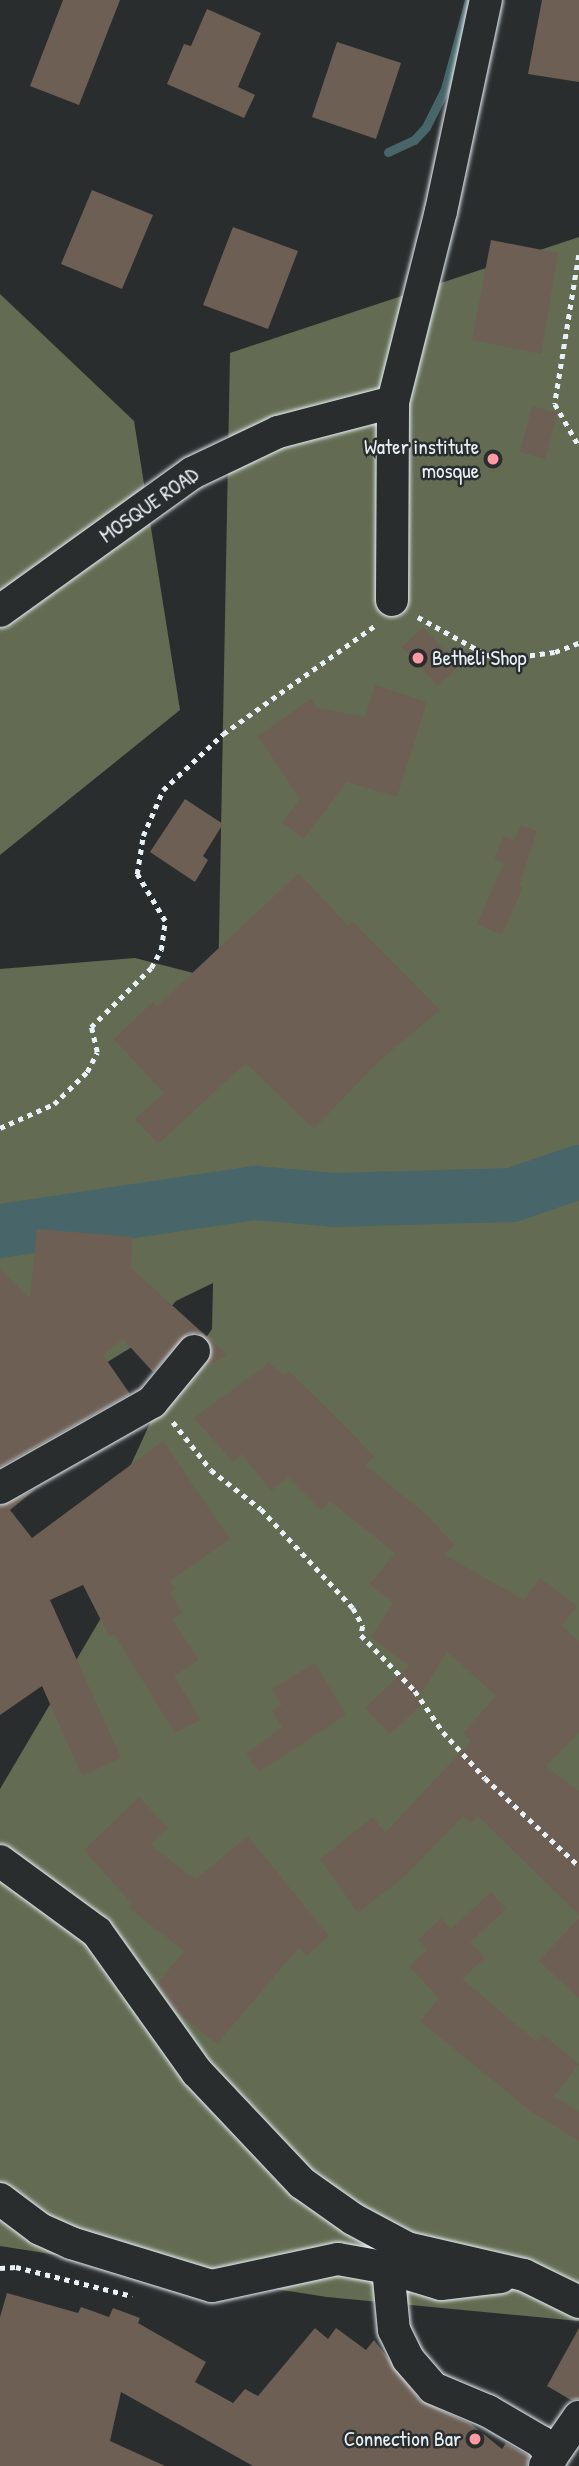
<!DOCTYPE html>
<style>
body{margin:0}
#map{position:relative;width:579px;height:2466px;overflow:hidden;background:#2a2d2e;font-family:"Patrick Hand",sans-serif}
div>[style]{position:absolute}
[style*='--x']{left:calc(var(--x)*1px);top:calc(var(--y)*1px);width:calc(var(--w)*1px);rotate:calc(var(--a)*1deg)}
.green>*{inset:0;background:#636c52}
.stream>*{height:9px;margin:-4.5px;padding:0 4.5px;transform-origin:4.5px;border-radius:4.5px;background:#486669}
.river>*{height:54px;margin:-27px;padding:0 27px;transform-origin:27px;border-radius:27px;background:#486669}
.building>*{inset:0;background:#6d5f54}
.path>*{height:4.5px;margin-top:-2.25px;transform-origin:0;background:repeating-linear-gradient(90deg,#e8f1f8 0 5px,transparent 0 10px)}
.roads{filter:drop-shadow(0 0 2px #e8f1f8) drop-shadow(0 0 2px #e8f1f8)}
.minor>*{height:32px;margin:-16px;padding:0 16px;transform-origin:16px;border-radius:16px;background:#2a2d2e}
.dots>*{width:19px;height:19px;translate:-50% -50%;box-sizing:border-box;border:4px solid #2a2d2e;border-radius:50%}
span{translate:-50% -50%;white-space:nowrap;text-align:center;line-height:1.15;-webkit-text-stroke:5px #2a2d2e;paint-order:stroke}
.poi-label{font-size:21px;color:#e8f1f8}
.right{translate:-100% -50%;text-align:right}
.left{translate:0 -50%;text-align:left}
.street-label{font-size:21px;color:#e8f1f8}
</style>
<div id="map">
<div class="green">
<div style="clip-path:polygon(579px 237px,579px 2321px,327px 2297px,0 2246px,0 1789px,124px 1579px,128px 1471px,157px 1408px,212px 1329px,213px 1283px,176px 1301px,140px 1342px,101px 1366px,0 1403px,0 969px,135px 958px,209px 977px,218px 990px,230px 353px)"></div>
<div style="clip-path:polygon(0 294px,134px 421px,180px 710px,0 855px)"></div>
</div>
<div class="stream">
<div style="--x:388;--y:152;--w:29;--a:-25"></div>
<div style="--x:414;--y:140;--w:18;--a:-47"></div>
<div style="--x:426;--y:127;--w:42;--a:-63.4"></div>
<div style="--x:445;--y:89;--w:92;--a:-74.9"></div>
</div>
<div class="river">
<div style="--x:0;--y:1231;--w:258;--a:-8.5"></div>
<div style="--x:255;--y:1193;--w:80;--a:5"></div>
<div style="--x:335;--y:1200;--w:177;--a:-1.6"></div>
<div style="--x:512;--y:1195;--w:71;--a:-18.9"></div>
</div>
<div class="building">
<div style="clip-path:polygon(63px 0,120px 0,79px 105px,30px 86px)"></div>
<div style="clip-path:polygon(542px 0,579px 0,579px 82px,528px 74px)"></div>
<div style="clip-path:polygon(207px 9px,261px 33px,238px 87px,255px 95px,244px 118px,167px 84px,184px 44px,191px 46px)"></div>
<div style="clip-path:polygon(337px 42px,401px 63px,376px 139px,312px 117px)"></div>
<div style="clip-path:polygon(92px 190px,153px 215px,122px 289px,61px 264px)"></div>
<div style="clip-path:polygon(233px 227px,298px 251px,268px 329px,203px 305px)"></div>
<div style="clip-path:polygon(491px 240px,558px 253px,541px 354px,472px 340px)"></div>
<div style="clip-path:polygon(532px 406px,558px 413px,545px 459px,520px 452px)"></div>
<div style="clip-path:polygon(423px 627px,459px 666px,438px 686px,402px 647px)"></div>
<div style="clip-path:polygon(375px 685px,427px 702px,397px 797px,347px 782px,304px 839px,282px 822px,300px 799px,258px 736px,311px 699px,317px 708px,365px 717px)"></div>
<div style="clip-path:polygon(185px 799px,223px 824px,203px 856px,208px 860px,195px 882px,150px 852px)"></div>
<div style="clip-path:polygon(521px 825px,537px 831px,519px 886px,523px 887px,502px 935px,477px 924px,504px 863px,494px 860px,503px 836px,514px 840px)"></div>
<div style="clip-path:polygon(299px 873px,348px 926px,352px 921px,440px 1010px,377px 1063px,314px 1129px,246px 1063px,158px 1144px,135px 1119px,164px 1093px,114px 1039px,153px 1002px,157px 1006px)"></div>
<div style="clip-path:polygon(37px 1229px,132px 1237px,131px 1268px,227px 1355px,203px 1369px,212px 1355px,211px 1344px,198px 1333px,188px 1334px,153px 1372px,123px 1339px,103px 1355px,130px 1394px,0 1467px,0 1269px,30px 1298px)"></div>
<div style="clip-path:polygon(269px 1363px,284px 1375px,289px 1371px,349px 1430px,374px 1457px,365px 1465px,427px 1515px,454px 1545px,445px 1555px,524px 1600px,540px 1578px,577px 1606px,562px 1626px,579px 1641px,579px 1732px,546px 1766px,579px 1791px,579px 1915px,478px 1816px,471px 1823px,463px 1816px,406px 1875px,358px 1913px,320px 1859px,373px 1817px,385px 1833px,471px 1741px,463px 1733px,496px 1696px,447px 1652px,417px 1700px,421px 1705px,390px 1734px,365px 1708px,409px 1666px,371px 1637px,393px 1603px,370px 1584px,395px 1553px,330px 1501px,321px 1510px,288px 1477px,271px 1491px,242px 1454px,233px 1462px,194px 1418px)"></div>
<div style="clip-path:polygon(163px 1441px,230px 1539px,170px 1581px,175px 1589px,170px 1592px,182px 1613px,172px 1619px,199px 1660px,174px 1676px,201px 1720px,175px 1733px,114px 1634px,109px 1636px,83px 1585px,50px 1600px,121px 1758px,82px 1776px,42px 1686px,0 1715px,0 1506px,36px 1489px,10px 1510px,32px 1538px)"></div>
<div style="clip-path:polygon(315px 1663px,346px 1715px,259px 1772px,246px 1754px,282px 1727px,272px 1710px,282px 1705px,272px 1689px)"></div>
<div style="clip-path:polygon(139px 1797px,168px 1828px,151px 1845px,188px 1874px,197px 1878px,248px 1836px,329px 1936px,306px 1956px,299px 1947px,217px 2044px,178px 2013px,157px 1984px,184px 1951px,129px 1908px,132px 1904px,84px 1850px)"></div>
<div style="clip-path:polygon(491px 1892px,506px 1909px,470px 1942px,485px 1958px,462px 1979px,537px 2042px,542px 2034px,579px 2064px,554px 2096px,579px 2112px,579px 2141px,532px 2112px,420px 2021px,439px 1998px,409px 1966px,427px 1950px,418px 1940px,441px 1918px,451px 1929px)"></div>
<div style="clip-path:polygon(579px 1918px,579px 1998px,539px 1961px)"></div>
<div style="clip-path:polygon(7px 2293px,78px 2313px,81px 2307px,109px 2317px,113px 2308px,140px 2318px,138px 2323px,206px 2362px,195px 2382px,233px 2403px,245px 2389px,258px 2396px,315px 2328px,328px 2339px,336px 2328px,366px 2350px,374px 2340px,420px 2400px,471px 2424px,502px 2449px,506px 2443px,529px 2456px,527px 2466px,253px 2466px,121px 2392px,110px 2441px,165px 2466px,0 2466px,0 2317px)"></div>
<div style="clip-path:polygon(579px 2328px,579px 2399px,571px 2400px,547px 2386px)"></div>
</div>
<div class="path">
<div style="--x:579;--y:255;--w:151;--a:99.2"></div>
<div style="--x:555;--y:404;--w:48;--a:60.3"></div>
<div style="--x:418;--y:617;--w:79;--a:28.8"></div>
<div style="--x:487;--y:655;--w:23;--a:7"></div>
<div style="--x:510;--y:658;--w:45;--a:-7.6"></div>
<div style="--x:555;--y:652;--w:26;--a:-21"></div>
<div style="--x:0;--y:1128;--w:59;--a:-24"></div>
<div style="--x:54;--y:1104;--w:46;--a:-44.1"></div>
<div style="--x:87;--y:1072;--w:22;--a:-63"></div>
<div style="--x:97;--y:1052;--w:26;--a:-103"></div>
<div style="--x:91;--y:1027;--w:84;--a:-44.5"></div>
<div style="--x:151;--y:968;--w:21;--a:-61"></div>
<div style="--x:161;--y:950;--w:29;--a:-82"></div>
<div style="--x:165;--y:921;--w:55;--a:-120.8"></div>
<div style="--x:137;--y:874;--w:38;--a:-81"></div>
<div style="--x:143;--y:836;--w:50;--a:-66.5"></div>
<div style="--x:163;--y:790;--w:82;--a:-43"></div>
<div style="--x:223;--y:734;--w:188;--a:-35.5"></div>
<div style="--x:173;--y:1422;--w:61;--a:51.6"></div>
<div style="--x:211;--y:1470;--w:63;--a:38"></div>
<div style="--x:261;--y:1509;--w:135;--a:47.1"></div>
<div style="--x:353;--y:1608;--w:21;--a:61"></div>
<div style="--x:363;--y:1626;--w:9;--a:103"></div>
<div style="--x:361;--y:1635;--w:78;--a:46"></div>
<div style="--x:415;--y:1691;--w:50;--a:55.7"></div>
<div style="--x:443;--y:1732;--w:62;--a:47.6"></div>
<div style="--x:485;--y:1778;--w:129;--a:43.1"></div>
<div style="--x:0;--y:2268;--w:16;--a:-4"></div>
<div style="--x:16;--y:2267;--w:120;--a:14"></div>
</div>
<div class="roads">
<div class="minor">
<div style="--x:392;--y:600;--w:198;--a:-89.7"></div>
<div style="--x:393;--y:402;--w:197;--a:-75.9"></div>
<div style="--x:441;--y:211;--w:216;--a:-78"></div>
<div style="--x:0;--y:611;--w:236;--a:-35.7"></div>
<div style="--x:192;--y:473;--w:95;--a:-25.5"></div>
<div style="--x:278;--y:432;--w:119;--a:-14.6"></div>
<div style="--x:0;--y:1488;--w:175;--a:-29.5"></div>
<div style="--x:152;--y:1402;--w:66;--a:-50.5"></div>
<div style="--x:0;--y:1861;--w:120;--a:36.2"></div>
<div style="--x:97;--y:1932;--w:172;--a:54.5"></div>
<div style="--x:197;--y:2072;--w:153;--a:46.6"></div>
<div style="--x:302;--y:2183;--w:62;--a:35.2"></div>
<div style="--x:353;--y:2219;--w:61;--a:28.2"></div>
<div style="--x:407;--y:2248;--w:120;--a:13"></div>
<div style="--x:524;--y:2275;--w:61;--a:26.1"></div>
<div style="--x:0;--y:2199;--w:50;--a:36.9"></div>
<div style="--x:40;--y:2229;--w:34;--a:24"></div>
<div style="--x:71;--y:2243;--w:147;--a:17"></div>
<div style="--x:212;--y:2286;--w:129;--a:-12.1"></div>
<div style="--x:338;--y:2259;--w:51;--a:10.2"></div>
<div style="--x:388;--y:2268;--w:55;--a:16.8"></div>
<div style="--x:441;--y:2284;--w:60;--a:-6.7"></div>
<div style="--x:388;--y:2268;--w:62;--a:84.5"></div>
<div style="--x:394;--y:2330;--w:32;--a:64"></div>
<div style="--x:408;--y:2359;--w:38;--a:49"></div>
<div style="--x:433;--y:2388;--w:60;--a:22.7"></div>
<div style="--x:488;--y:2411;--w:61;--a:30.3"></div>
<div style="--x:541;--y:2442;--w:18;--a:52"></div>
<div style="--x:545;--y:2466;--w:60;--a:-55.2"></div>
</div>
</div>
<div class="dots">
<div style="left:493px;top:459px;background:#ff9aa2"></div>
<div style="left:418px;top:658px;background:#ff9aa2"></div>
<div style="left:475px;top:2439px;background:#ff9aa2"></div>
</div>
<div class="poi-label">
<span class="right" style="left:479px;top:459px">Water institute<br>mosque</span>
<span class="left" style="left:432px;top:658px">Betheli Shop</span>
<span class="right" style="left:461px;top:2439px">Connection Bar</span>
</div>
<div class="street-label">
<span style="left:149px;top:505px;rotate:-35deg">MOSQUE ROAD</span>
</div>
</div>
